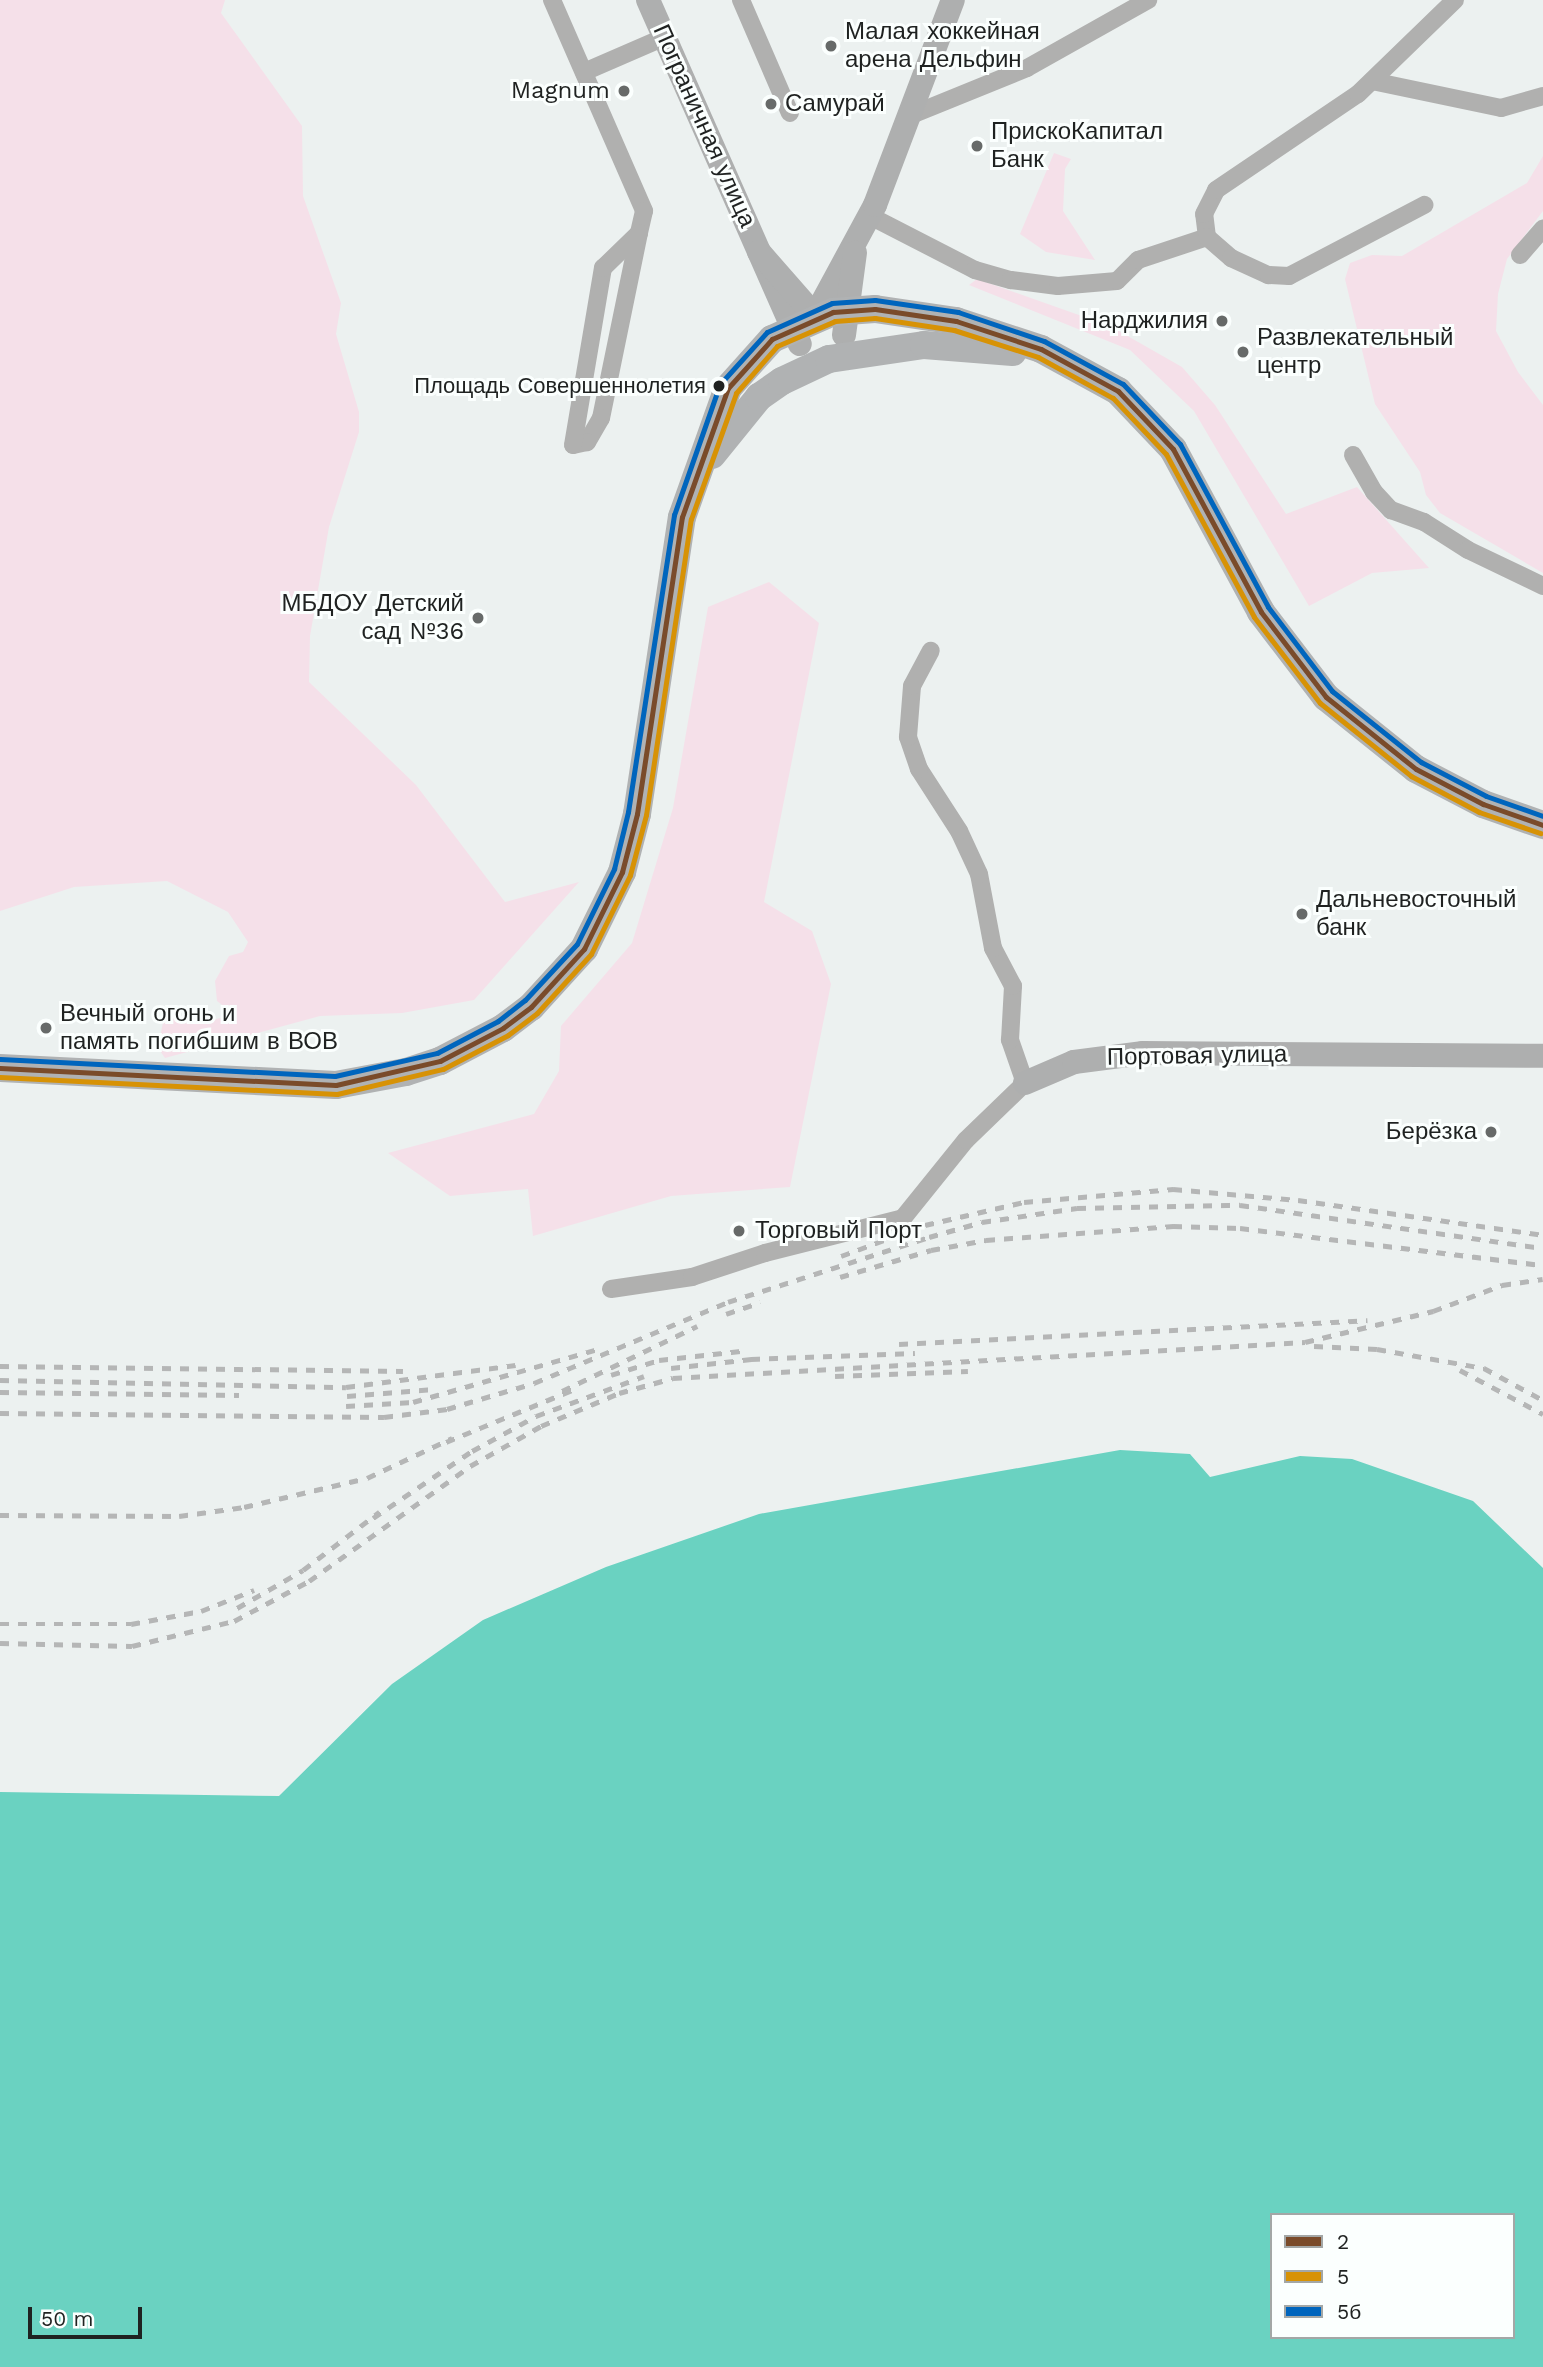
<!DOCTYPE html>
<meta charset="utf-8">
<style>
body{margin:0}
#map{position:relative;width:1543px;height:2367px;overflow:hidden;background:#ecf1f0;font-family:"Work Sans",sans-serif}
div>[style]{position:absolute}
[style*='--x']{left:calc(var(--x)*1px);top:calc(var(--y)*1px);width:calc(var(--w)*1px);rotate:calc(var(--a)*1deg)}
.green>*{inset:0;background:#f5e0e9}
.water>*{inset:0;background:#6ad2c1}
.street>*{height:18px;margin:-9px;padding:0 9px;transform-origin:9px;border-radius:9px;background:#b0b0af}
.secondary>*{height:24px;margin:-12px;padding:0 12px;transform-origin:12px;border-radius:12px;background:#aeafaf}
.primary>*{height:28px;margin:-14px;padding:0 14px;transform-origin:14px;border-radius:14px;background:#b0b2b3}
.rail>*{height:4.5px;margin-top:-2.25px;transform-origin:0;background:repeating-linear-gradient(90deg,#b5b6b6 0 9px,transparent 0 18px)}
.bus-1>*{height:5px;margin:-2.5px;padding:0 2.5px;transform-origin:2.5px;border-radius:2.5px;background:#7a4b2a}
.bus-2>*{height:5px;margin:-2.5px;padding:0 2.5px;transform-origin:2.5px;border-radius:2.5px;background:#d79205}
.bus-3>*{height:5px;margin:-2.5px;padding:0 2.5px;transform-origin:2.5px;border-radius:2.5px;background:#0065bd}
.dots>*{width:19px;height:19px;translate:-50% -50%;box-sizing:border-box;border:4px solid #fbfffe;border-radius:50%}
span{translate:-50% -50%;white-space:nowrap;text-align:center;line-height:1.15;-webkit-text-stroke:6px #fbfffe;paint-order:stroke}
.bus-label{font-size:22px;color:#1f2221}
.right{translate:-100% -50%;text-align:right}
.poi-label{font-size:24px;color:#1f2221}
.left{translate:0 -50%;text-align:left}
.street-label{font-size:24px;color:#1f2221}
.legend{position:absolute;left:1270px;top:2213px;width:245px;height:126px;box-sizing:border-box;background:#fbfffe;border:2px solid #a3a7a6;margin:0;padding:9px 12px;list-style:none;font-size:21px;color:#1f2221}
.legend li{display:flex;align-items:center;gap:14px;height:35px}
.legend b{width:35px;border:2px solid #a3a7a6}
.scale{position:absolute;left:28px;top:2307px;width:114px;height:32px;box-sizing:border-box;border:4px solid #1f2221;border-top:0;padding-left:9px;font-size:21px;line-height:24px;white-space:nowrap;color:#1f2221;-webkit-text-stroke:5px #fbfffe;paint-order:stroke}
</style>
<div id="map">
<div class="green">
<div style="clip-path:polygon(0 0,225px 0,221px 13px,302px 126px,303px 196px,341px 303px,336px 334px,359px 412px,359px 432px,329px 527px,310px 636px,309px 682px,416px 785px,505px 902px,579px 882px,474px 1000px,402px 1013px,320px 1016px,165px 1058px,158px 1048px,164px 1017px,206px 1022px,234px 1014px,217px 1001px,215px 981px,229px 956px,243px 952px,248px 942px,228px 912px,167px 881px,74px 887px,0 911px)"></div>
<div style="clip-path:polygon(1054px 153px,1071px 159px,1065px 169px,1063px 211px,1095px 260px,1046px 252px,1020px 234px)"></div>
<div style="clip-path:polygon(1543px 156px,1543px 211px,1507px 259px,1498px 294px,1496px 331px,1518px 372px,1543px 405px,1543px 573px,1440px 513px,1426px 495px,1420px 472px,1375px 404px,1345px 279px,1350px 263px,1372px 255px,1402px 256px,1527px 183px)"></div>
<div style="clip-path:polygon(977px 279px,1110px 326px,1182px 367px,1215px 405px,1286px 514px,1357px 487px,1429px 568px,1372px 573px,1309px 606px,1194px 411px,1130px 350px,969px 285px)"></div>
<div style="clip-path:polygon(769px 582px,819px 623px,764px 902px,812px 931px,831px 984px,790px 1187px,671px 1196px,533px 1236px,528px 1189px,450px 1196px,388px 1153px,534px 1114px,559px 1071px,561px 1026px,632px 943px,673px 808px,708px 607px)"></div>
</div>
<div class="water">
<div style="clip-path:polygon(evenodd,1120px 1450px,1190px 1454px,1210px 1477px,1300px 1456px,1352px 1459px,1473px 1501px,1543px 1568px,1543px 2367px,0 2367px,0 1792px,279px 1796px,392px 1684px,483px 1620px,606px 1567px,759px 1514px,1120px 1450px,1272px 2215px,1513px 2215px,1513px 2337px,1272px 2337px,1272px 2215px)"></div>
</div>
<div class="street">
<div style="--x:552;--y:0;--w:230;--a:66.4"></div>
<div style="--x:644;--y:211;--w:23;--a:103"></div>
<div style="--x:639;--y:233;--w:189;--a:101.6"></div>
<div style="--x:601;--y:418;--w:28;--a:120"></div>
<div style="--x:587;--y:442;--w:14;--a:168"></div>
<div style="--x:573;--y:445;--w:180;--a:-80.4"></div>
<div style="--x:603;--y:268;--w:50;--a:-44.2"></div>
<div style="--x:741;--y:0;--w:123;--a:66.6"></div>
<div style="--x:584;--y:72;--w:88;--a:-23.4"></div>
<div style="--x:1372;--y:81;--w:132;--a:11.8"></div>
<div style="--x:1501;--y:108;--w:44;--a:-15.9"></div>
<div style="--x:909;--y:116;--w:127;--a:-22.1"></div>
<div style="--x:1027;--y:68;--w:139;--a:-29.3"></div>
<div style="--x:870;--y:216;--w:118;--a:27.2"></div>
<div style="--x:975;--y:270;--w:37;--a:16"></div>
<div style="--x:1011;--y:280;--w:47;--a:7.3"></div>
<div style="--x:1058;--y:286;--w:59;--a:-4.8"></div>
<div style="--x:1117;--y:281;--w:30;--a:-45"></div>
<div style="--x:1138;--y:260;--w:73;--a:-18.4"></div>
<div style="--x:1207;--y:237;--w:23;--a:-97"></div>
<div style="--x:1204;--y:214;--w:27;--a:-63"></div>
<div style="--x:1216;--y:190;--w:171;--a:-34.1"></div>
<div style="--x:1358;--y:94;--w:135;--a:-44.1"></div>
<div style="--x:1207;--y:237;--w:32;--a:41"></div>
<div style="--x:1231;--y:258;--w:41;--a:24.7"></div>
<div style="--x:1268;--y:275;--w:21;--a:3"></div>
<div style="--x:1289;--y:276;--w:153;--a:-27.7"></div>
<div style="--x:1520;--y:255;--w:35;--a:-49"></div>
<div style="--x:1353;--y:455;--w:43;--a:60.4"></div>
<div style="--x:1374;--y:492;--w:25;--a:47"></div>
<div style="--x:1391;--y:510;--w:35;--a:20"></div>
<div style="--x:1424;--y:522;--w:52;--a:32.5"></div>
<div style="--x:1468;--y:550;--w:83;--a:25.6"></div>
<div style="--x:611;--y:1289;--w:82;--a:-8.4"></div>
<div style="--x:692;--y:1277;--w:77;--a:-18.2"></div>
<div style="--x:765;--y:1253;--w:142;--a:-14.2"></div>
<div style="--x:903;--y:1218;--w:100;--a:-51.1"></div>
<div style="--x:966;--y:1140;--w:82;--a:-44"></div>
<div style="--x:1025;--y:1083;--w:46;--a:-109.2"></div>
<div style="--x:1010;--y:1040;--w:54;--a:-86.8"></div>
<div style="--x:1013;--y:986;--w:43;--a:-117.8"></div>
<div style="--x:993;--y:948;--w:75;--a:-100.7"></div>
<div style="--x:979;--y:874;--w:47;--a:-114.9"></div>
<div style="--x:959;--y:831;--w:74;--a:-122.8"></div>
<div style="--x:919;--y:769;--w:34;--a:-109"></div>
<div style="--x:908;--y:737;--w:51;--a:-85.5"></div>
<div style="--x:912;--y:686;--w:40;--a:-62"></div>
</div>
<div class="secondary">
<div style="--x:648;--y:0;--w:376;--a:66.2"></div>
<div style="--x:759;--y:252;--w:85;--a:48.8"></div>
<div style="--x:815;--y:316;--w:126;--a:-61.6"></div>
<div style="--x:875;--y:205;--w:219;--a:-69.2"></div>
<div style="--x:844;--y:335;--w:83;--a:-82.4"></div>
<div style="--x:1025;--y:1083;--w:53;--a:-23.2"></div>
<div style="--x:1074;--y:1062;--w:70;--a:-7.4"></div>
<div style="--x:1143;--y:1053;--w:400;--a:0.4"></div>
</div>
<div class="primary">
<div style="--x:712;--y:455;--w:75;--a:-51"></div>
<div style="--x:759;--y:397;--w:28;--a:-35"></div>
<div style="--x:782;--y:381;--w:52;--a:-25.1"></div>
<div style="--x:829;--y:359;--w:96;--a:-8.4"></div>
<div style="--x:924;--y:345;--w:89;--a:4.5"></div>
<div style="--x:0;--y:1068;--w:336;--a:2.9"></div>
<div style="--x:336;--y:1085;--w:71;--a:-10.5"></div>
<div style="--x:406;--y:1072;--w:36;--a:-18"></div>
<div style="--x:440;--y:1061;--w:71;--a:-27.6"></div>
<div style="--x:503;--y:1028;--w:35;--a:-37"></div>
<div style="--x:531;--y:1007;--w:79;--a:-47.6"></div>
<div style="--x:584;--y:949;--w:86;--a:-63.7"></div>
<div style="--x:622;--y:872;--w:60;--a:-75.5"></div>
<div style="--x:637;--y:814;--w:300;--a:-81.4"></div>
<div style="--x:682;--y:517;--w:137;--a:-70.4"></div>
<div style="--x:728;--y:388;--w:66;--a:-48.1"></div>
<div style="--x:772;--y:339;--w:67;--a:-23.9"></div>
<div style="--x:833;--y:312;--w:42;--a:-4.1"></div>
<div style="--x:875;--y:309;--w:82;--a:8.4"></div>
<div style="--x:956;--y:321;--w:89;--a:18.2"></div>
<div style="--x:1041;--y:349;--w:88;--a:28.6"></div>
<div style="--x:1118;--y:391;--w:80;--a:46.5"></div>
<div style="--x:1173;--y:449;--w:185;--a:61.6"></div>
<div style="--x:1261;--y:612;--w:107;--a:52.6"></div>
<div style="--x:1326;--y:697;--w:115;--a:38.7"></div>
<div style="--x:1416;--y:769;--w:76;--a:27.6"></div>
<div style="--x:1483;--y:804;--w:64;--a:19.3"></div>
</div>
<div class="rail">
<div style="--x:841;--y:1256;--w:90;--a:-20.3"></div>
<div style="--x:925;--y:1225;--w:102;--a:-13.1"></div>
<div style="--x:1024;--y:1202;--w:150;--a:-5"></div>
<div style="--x:1173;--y:1189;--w:125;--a:5"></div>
<div style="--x:1298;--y:1200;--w:247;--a:8.1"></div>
<div style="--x:840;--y:1277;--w:95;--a:-16.5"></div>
<div style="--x:931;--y:1250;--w:56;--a:-10.3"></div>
<div style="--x:986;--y:1240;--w:188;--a:-4.3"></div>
<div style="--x:1173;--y:1226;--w:67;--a:1.7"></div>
<div style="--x:1240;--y:1228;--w:305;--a:7"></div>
<div style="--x:726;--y:1314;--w:36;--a:-19"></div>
<div style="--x:899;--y:1344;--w:469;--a:-2.9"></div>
<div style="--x:1314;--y:1346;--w:63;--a:2.7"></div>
<div style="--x:1377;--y:1349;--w:109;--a:10.1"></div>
<div style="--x:1484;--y:1368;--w:67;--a:28.5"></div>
<div style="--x:0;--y:1366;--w:403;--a:0.7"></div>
<div style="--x:671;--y:1368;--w:81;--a:-6.4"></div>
<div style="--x:751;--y:1359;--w:164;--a:-2.1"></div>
<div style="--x:1460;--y:1370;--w:94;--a:27.9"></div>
<div style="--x:611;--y:1375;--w:50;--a:-17.4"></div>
<div style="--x:659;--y:1360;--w:82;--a:-6.3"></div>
<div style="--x:835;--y:1376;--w:133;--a:-2.2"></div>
<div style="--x:0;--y:1380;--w:346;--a:1.2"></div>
<div style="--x:346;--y:1387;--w:171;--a:-7.4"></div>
<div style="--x:562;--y:1391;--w:150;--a:-25.7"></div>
<div style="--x:0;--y:1392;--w:239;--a:0.7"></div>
<div style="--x:347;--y:1396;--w:87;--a:-4.6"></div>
<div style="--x:346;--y:1406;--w:67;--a:-3.4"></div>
<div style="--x:413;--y:1402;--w:192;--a:-16"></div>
<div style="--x:0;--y:1413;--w:384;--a:0.6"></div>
<div style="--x:384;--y:1417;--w:64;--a:-7.2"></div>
<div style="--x:447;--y:1409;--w:91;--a:-16.6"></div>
<div style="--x:534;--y:1383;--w:210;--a:-22.7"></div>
<div style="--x:728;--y:1302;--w:211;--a:-17.9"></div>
<div style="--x:929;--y:1237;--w:55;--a:-15.8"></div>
<div style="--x:982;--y:1222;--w:96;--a:-8.4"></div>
<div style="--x:1077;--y:1208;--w:163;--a:-1.1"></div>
<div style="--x:1240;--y:1205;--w:306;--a:8.1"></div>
<div style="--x:446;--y:1442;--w:136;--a:-22.4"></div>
<div style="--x:0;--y:1515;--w:179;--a:0.3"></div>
<div style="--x:179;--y:1516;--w:66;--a:-7.9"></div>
<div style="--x:244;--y:1507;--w:126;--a:-13.3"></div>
<div style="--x:367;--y:1478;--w:94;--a:-25.2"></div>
<div style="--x:373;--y:1518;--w:120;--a:-34.1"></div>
<div style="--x:472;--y:1451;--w:73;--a:-28.7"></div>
<div style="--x:536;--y:1416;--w:115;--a:-20.3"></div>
<div style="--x:237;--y:1608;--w:76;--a:-29.9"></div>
<div style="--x:303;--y:1570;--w:96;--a:-37.3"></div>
<div style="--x:0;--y:1624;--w:131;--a:0"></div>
<div style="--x:131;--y:1624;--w:71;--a:-10.5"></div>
<div style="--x:201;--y:1611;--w:57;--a:-21.6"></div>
<div style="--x:0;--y:1643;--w:132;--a:1.3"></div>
<div style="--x:132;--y:1646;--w:105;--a:-13.8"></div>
<div style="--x:234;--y:1621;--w:85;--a:-28.1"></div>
<div style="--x:309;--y:1581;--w:198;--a:-35.5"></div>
<div style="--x:470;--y:1466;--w:81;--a:-29.4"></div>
<div style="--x:541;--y:1426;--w:85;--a:-22.9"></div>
<div style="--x:619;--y:1393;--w:56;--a:-15.5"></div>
<div style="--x:673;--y:1378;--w:633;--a:-3.26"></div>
<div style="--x:1305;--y:1342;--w:132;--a:-13.6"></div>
<div style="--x:1433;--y:1311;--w:74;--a:-20.6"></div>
<div style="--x:1502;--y:1285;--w:41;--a:-8.3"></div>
</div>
<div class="bus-1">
<div style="--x:0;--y:1068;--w:336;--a:2.9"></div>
<div style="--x:336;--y:1085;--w:107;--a:-13"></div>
<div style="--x:440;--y:1061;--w:71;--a:-27.6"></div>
<div style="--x:503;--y:1028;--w:35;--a:-37"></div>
<div style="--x:531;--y:1007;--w:79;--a:-47.6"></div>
<div style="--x:584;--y:949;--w:86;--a:-63.7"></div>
<div style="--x:622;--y:872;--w:60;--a:-75.5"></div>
<div style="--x:637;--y:814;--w:300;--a:-81.4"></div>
<div style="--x:682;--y:517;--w:137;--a:-70.4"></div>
<div style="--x:728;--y:388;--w:66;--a:-48.1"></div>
<div style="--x:772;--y:339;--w:67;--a:-23.9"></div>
<div style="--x:833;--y:312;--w:42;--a:-4.1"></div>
<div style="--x:875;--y:309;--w:82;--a:8.4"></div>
<div style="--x:956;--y:321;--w:89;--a:18.2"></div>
<div style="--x:1041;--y:349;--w:88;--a:28.6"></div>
<div style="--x:1118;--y:391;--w:80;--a:46.5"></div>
<div style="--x:1173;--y:449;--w:185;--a:61.6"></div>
<div style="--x:1261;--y:612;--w:107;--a:52.6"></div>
<div style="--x:1326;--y:697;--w:115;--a:38.7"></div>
<div style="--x:1416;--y:769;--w:76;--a:27.6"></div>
<div style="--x:1483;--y:804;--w:64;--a:19.3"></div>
</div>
<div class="bus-2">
<div style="--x:0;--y:1077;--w:337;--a:2.9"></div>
<div style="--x:337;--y:1094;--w:109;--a:-13.3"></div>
<div style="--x:443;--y:1069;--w:73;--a:-27.6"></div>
<div style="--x:508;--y:1035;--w:36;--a:-37"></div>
<div style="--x:537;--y:1013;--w:80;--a:-47.5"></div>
<div style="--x:591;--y:954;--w:88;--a:-63.7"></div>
<div style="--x:630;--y:875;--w:62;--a:-75.1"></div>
<div style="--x:646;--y:815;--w:299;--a:-81.4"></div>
<div style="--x:691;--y:519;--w:134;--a:-70.3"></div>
<div style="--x:736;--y:393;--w:62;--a:-48.9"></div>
<div style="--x:777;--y:346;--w:63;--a:-23.3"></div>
<div style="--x:835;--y:321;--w:40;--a:-4.3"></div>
<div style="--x:875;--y:318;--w:80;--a:8.6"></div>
<div style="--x:954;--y:330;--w:88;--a:17.8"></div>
<div style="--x:1038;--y:357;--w:85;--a:28.7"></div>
<div style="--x:1113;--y:398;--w:77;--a:46.6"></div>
<div style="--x:1166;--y:454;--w:185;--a:61.6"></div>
<div style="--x:1254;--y:617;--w:108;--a:52.5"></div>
<div style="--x:1320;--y:703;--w:117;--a:38.7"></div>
<div style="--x:1411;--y:776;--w:77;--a:27.9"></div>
<div style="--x:1479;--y:812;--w:65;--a:19"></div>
</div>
<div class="bus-3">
<div style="--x:0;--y:1059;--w:335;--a:2.9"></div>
<div style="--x:335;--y:1076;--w:105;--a:-12.7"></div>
<div style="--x:437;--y:1053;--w:69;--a:-27.7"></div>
<div style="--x:498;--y:1021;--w:34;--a:-38"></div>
<div style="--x:525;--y:1000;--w:76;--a:-47.1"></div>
<div style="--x:577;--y:944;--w:84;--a:-63.7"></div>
<div style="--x:614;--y:869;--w:59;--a:-76.2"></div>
<div style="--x:628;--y:812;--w:301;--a:-81.2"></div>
<div style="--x:674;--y:515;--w:139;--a:-70.7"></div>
<div style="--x:720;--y:384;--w:70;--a:-47.9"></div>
<div style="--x:767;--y:332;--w:71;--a:-24"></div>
<div style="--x:832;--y:303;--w:43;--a:-4"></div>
<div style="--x:875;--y:300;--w:84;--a:8.2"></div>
<div style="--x:958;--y:312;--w:91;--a:18.6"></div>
<div style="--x:1044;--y:341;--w:90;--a:28.6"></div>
<div style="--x:1123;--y:384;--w:83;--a:46.5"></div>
<div style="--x:1180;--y:444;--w:185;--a:61.6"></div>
<div style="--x:1268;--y:607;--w:106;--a:52.7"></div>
<div style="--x:1332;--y:691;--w:114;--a:38.6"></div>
<div style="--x:1421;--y:762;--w:73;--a:27.6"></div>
<div style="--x:1486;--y:796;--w:60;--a:19.3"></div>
</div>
<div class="dots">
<div style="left:831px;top:46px;background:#676a69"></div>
<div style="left:624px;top:91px;background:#676a69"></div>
<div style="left:771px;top:104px;background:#676a69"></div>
<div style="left:977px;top:146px;background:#676a69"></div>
<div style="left:1222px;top:321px;background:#676a69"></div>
<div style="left:1243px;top:352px;background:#676a69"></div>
<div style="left:719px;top:386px;background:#1f2221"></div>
<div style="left:478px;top:618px;background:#676a69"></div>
<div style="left:1302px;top:914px;background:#676a69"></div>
<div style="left:46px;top:1028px;background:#676a69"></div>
<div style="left:1491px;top:1132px;background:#676a69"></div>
<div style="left:739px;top:1231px;background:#676a69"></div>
</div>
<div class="bus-label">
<span class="right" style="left:706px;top:386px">Площадь Совершеннолетия</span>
</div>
<div class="poi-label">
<span class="left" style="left:845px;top:46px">Малая хоккейная<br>арена Дельфин</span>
<span class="right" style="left:610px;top:91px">Magnum</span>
<span class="left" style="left:785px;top:104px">Самурай</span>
<span class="left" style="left:991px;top:146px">ПрискоКапитал<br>Банк</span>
<span class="right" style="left:1208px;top:321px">Нарджилия</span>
<span class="left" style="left:1257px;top:352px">Развлекательный<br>центр</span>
<span class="right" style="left:464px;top:618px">МБДОУ Детский<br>сад №36</span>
<span class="left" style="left:1316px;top:914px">Дальневосточный<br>банк</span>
<span class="left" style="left:60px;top:1028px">Вечный огонь и<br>память погибшим в ВОВ</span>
<span class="right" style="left:1477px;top:1132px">Берёзка</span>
<span class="left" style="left:755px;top:1231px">Торговый Порт</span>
</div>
<div class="street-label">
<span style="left:704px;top:126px;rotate:66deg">Пограничная улица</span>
<span style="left:1197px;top:1056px;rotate:-1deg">Портовая улица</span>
</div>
<ul class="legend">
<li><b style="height:9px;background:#7a4b2a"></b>2</li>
<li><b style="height:9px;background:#d79205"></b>5</li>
<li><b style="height:9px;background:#0065bd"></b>5б</li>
</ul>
<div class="scale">50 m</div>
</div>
